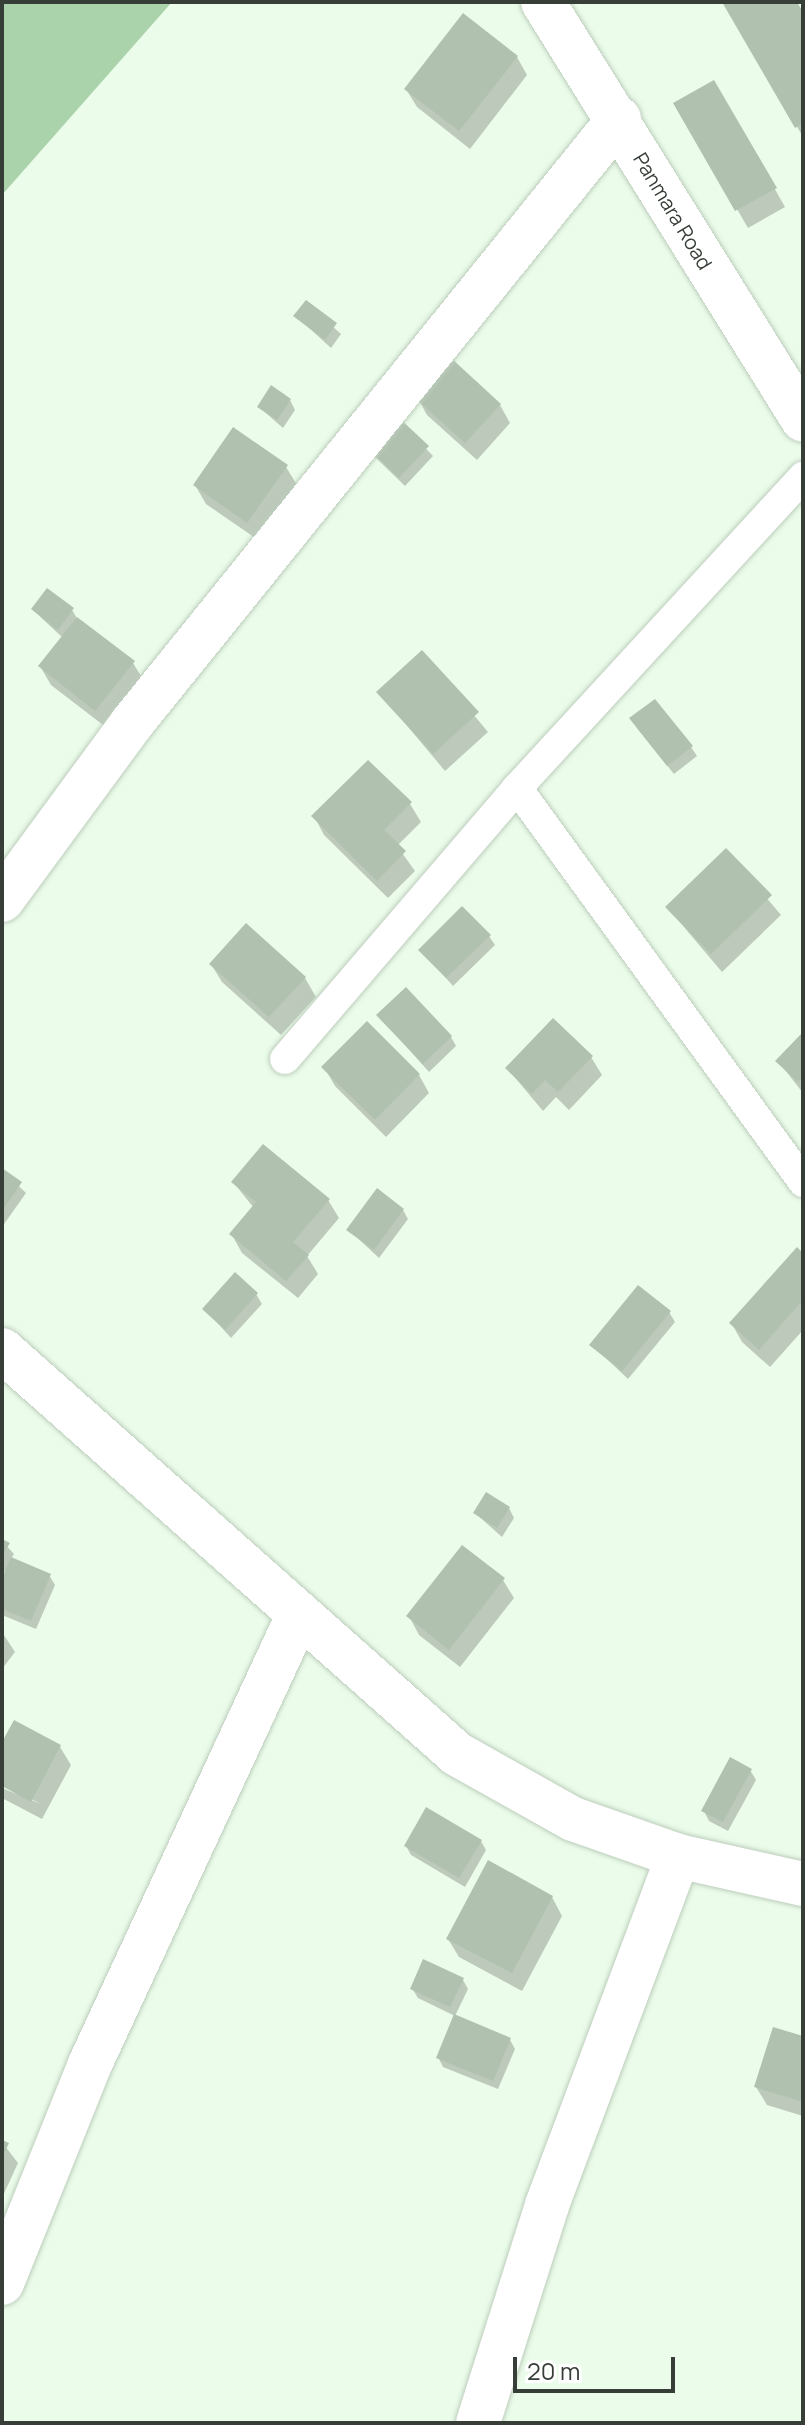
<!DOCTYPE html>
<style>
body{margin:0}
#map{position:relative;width:805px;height:2425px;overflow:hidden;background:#ebfcea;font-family:Manrope,sans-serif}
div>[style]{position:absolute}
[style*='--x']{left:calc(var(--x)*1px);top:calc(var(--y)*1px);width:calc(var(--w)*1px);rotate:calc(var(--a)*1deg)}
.green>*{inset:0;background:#abd3ab}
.shadow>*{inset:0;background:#0003}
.building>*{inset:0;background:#b1c1b0}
.roads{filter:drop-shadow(0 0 2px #bccdbc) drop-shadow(0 0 2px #bccdbc)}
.service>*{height:30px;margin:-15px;padding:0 15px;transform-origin:15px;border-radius:15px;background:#fff}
.minor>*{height:44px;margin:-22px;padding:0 22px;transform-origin:22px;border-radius:22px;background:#fff}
.tertiary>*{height:44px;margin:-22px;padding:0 22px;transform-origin:22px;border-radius:22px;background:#fff}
span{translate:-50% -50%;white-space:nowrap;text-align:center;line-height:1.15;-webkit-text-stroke:6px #fff;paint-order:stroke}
.street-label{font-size:20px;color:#373e37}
.frame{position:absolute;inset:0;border:4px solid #373e37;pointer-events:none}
.scale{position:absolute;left:513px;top:2357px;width:162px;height:36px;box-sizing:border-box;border:4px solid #373e37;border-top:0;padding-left:10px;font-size:24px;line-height:28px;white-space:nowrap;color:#373e37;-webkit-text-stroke:6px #fff;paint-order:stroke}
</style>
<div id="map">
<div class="green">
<div style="clip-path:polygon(2px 2px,172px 2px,2px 195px)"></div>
</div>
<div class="shadow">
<div style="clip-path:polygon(725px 2px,795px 2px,803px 16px,803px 137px)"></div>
<div style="clip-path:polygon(517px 57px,527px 75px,470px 149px,417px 107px,406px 89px)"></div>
<div style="clip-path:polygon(714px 82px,785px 207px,748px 228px,676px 104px)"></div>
<div style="clip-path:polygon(306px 303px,341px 334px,331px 348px,296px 316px)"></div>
<div style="clip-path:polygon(417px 397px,500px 405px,510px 423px,477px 460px,427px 415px)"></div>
<div style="clip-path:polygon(290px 400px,295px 410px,283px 428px,259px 407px)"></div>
<div style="clip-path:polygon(396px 418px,433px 456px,405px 486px,375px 457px)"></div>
<div style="clip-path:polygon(286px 467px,297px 485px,258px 540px,206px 504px,195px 485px)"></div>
<div style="clip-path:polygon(33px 610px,72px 610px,78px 620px,133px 663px,144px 681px,107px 728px,51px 685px,40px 666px,63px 638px)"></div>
<div style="clip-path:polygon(422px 653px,488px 732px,445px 771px,379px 692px)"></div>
<div style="clip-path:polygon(637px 728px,691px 747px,697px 756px,674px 774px)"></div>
<div style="clip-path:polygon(368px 762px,410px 804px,421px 822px,397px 846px,415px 871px,388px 898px,324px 835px,314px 816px)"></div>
<div style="clip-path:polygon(726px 850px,781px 915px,722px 972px,667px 907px)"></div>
<div style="clip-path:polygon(246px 926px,305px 978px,316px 997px,281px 1035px,222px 982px,211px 964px)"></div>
<div style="clip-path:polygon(489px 936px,495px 945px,453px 986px,421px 950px)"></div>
<div style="clip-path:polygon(378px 1015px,451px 1037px,456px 1046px,429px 1072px)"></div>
<div style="clip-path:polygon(803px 1035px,803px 1093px,778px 1061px)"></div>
<div style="clip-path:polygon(591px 1057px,602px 1075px,569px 1110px,556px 1097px,543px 1111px,507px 1068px)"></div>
<div style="clip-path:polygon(324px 1067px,419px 1075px,429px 1093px,386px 1137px,335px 1086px)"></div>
<div style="clip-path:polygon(2px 1170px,26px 1193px,2px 1227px)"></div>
<div style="clip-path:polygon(233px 1182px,328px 1200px,339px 1218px,307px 1256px,318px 1274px,298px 1298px,242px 1253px,232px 1235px,254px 1208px)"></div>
<div style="clip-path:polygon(403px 1210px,408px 1219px,379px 1258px,349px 1230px)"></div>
<div style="clip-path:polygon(803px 1255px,803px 1330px,770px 1367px,742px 1342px,732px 1324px)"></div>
<div style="clip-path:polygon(256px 1294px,262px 1304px,231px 1338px,205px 1309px)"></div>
<div style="clip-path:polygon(669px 1312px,675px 1322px,628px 1379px,592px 1345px)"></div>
<div style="clip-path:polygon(509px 1508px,514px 1518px,502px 1537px,475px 1513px)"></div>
<div style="clip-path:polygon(2px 1541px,14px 1554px,11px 1559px,49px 1575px,55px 1585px,36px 1629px,2px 1615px,2px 1584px,9px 1567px,2px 1574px)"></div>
<div style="clip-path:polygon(503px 1580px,514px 1598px,460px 1667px,419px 1635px,409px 1616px)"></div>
<div style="clip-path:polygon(2px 1632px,15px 1652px,2px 1669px)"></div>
<div style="clip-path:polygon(2px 1746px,60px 1747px,71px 1765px,42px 1819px,2px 1798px,2px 1788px,41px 1804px,2px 1784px)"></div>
<div style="clip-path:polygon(750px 1770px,756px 1780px,728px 1831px,709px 1821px,704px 1811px)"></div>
<div style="clip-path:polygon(481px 1841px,486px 1850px,465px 1887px,411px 1855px,406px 1846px)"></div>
<div style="clip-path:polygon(552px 1897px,562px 1916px,522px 1991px,459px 1957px,448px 1939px)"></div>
<div style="clip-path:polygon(463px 1980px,468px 1989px,455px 2016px,418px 1998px,412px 1988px)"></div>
<div style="clip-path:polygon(803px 2039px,803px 2116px,767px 2105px,756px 2087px)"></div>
<div style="clip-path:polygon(510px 2040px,515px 2049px,498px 2089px,443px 2067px,438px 2057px)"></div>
<div style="clip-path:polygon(2px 2142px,18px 2163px,2px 2198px)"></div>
</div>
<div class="building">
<div style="clip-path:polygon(722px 2px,797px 2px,803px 12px,803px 123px,795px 128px)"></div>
<div style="clip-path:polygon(463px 13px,518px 56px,459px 131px,404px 89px)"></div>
<div style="clip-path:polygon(714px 80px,777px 188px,735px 211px,673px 103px)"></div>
<div style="clip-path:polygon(306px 300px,337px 323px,325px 340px,293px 316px)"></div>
<div style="clip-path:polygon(451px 358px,501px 404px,465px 443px,414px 397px)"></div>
<div style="clip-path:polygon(271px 385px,291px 399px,277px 420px,257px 407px)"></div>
<div style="clip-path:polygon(396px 415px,429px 446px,399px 478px,367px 447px)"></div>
<div style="clip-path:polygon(233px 427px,288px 465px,247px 523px,193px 485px)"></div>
<div style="clip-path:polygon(47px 588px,74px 608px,58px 630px,31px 609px)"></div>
<div style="clip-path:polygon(77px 617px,135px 661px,95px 711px,38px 666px)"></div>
<div style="clip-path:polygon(422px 650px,479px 712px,433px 754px,376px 692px)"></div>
<div style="clip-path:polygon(655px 699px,693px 746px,667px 766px,629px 718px)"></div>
<div style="clip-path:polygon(368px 760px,412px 802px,384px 830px,406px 851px,377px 881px,311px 816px)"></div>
<div style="clip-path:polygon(726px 848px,772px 895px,711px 954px,665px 907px)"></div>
<div style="clip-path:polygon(462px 906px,491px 935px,446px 978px,418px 950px)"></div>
<div style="clip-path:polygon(246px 923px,306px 977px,269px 1017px,209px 964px)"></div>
<div style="clip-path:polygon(406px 987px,452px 1036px,423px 1064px,376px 1015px)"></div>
<div style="clip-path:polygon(553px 1018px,593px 1056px,558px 1092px,545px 1080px,532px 1094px,505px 1068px)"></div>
<div style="clip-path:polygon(367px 1021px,420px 1074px,375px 1120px,321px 1067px)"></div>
<div style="clip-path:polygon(803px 1032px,803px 1076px,798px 1082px,775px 1061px)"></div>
<div style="clip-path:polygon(263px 1144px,330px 1199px,293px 1242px,309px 1255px,286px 1281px,229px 1234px,256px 1202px,231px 1182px)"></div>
<div style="clip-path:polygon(2px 1168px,22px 1182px,2px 1211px)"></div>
<div style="clip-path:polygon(377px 1188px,404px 1209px,374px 1250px,346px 1230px)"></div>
<div style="clip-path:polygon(797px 1247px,803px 1253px,803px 1300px,759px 1350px,729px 1323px)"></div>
<div style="clip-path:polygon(235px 1272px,258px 1293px,225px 1330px,202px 1309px)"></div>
<div style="clip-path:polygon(638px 1285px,671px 1311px,622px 1371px,589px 1345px)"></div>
<div style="clip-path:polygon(486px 1492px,510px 1507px,497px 1528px,473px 1513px)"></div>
<div style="clip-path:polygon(2px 1539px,10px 1543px,2px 1556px)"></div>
<div style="clip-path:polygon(462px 1545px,505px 1578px,449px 1650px,406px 1616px)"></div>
<div style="clip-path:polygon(11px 1557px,51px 1574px,31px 1621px,2px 1609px,2px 1578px)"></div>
<div style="clip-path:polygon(14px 1720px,61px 1745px,31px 1802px,2px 1786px,2px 1742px)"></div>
<div style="clip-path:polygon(730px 1757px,752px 1769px,723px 1822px,701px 1811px)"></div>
<div style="clip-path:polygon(426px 1807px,482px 1840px,459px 1878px,404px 1846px)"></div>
<div style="clip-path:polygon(488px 1860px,553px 1896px,512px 1973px,446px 1939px)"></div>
<div style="clip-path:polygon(423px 1959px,464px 1978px,450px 2007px,410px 1989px)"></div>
<div style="clip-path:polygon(454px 2014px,511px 2038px,493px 2081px,436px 2058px)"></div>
<div style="clip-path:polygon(773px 2027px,803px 2036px,803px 2102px,754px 2087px)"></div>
<div style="clip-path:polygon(2px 2140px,9px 2143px,2px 2158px)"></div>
</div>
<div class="roads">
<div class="service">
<div style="--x:517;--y:788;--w:487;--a:54"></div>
<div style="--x:285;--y:1059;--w:357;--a:-49.4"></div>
<div style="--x:517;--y:788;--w:423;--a:-47.4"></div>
</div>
<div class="minor">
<div style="--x:2;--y:900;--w:220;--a:-53.7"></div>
<div style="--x:132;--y:723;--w:776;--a:-51.12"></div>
<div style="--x:2;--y:1350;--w:608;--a:41.6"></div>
<div style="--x:457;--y:1754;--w:133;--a:29.3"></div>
<div style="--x:573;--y:1819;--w:111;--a:19.4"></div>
<div style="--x:678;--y:1856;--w:128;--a:12.6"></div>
<div style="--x:2;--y:2283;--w:236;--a:-68.1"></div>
<div style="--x:90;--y:2064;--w:496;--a:-65.1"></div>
<div style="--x:478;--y:2423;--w:229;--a:-72.4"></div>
<div style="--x:547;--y:2205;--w:373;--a:-69.4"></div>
</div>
<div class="tertiary">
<div style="--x:543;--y:2;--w:492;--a:58.1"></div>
</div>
</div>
<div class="street-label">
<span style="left:673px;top:211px;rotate:59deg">Panmara Road</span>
</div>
<div class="frame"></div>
<div class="scale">20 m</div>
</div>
